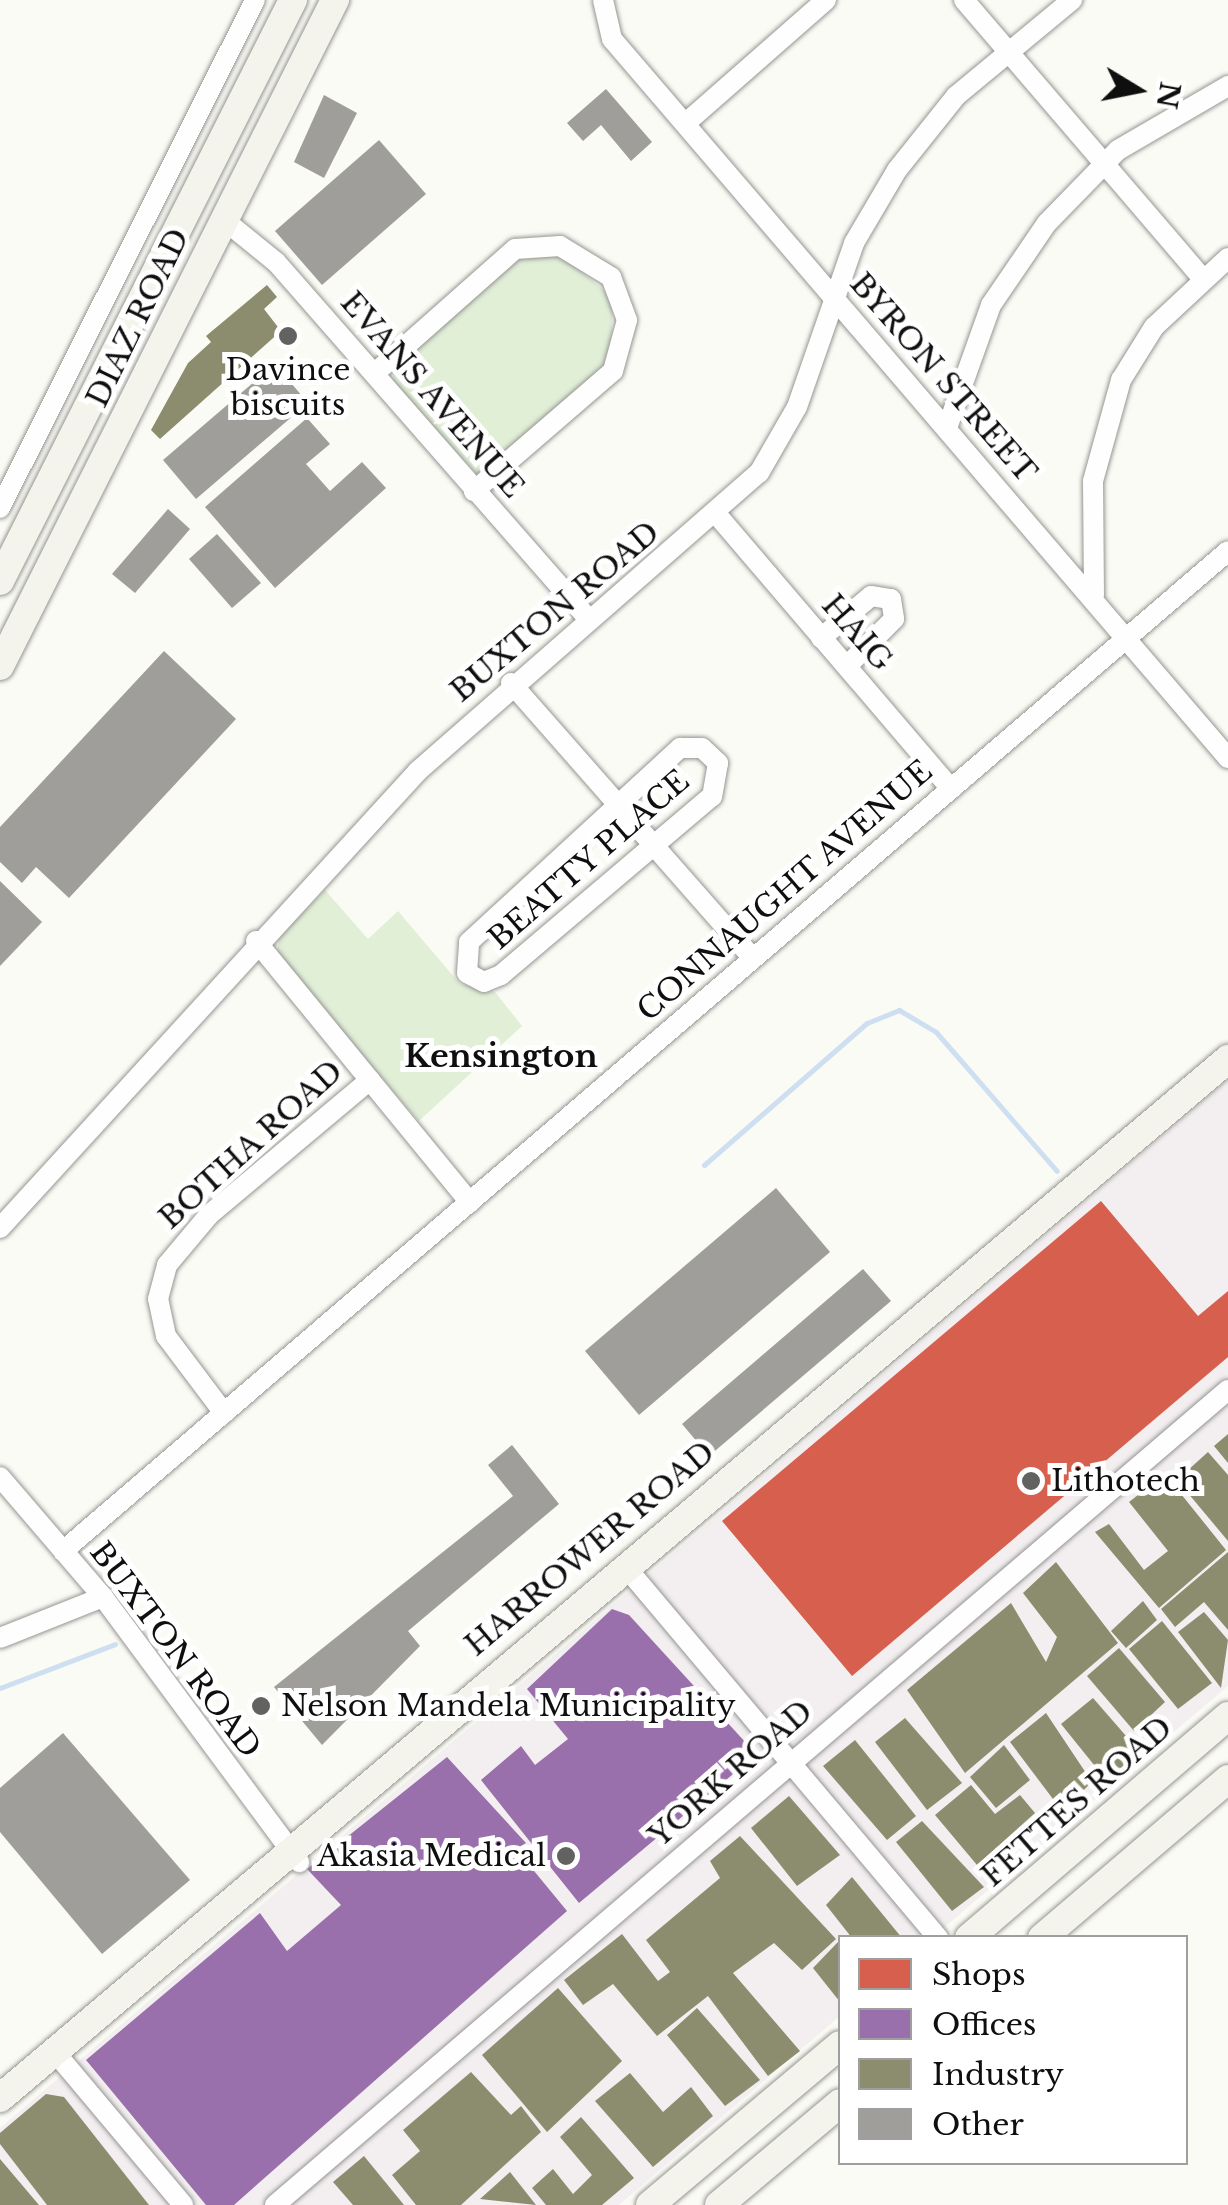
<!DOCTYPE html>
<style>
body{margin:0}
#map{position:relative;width:1228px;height:2205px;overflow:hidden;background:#fbfbf5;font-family:"Libre Baskerville",serif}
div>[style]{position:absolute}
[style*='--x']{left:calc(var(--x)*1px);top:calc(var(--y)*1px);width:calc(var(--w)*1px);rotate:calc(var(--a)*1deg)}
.industrial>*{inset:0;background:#f3eff0}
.green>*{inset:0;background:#e1efd7}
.shops>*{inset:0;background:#d6604d}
.offices>*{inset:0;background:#9970ab}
.industry>*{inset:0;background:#8c8c6e}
.stream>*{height:5px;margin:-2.5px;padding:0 2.5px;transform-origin:2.5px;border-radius:2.5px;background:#cfdff2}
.building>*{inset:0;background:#9f9e9a}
.roads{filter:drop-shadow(0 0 2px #959593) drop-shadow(0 0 2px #959593)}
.street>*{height:20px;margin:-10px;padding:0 10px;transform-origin:10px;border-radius:10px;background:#fefefe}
.secondary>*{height:28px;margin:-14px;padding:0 14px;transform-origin:14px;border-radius:14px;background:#f4f4ec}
.dots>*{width:28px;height:28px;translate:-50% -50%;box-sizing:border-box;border:5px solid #fff;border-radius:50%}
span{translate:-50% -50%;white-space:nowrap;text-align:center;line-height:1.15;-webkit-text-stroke:10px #fff;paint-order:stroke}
.street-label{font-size:30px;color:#0f0f0f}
.poi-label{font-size:30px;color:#0f0f0f}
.left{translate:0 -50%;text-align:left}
.right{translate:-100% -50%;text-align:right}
.neighbourhood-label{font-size:32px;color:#0f0f0f;font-weight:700}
.legend{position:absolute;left:838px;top:1935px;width:350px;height:230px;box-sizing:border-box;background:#fff;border:2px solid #9f9f9f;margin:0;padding:12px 18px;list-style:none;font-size:30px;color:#0f0f0f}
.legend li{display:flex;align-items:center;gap:20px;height:50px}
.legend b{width:50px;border:2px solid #9f9f9f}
.north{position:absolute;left:1088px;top:40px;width:100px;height:100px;-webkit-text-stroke:8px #fff;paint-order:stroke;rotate:100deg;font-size:28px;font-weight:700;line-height:40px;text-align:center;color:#0f0f0f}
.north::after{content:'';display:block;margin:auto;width:35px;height:45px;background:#0f0f0f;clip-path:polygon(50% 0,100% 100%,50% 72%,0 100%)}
</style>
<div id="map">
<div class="industrial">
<div style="clip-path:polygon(1228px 1080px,1228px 1686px,933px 1937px,840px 1938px,840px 2016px,619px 2205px,0 2205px,0 2128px)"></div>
</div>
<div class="green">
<div style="clip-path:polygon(561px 255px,613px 298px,610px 364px,477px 474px,392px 384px,394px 369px,513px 258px)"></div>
<div style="clip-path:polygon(325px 890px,368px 939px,398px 911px,460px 984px,495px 992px,522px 1026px,419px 1121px,277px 957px,279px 937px)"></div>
</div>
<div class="shops">
<div style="clip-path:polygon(1101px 1201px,1198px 1316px,1228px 1291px,1228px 1357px,852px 1676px,722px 1521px)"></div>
</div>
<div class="offices">
<div style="clip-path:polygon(612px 1609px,629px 1615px,747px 1744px,737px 1754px,745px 1764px,579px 1903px,481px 1780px,521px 1746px,535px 1765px,568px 1739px,527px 1689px)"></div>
<div style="clip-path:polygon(447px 1757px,526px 1843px,516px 1849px,567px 1911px,234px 2205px,206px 2205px,86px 2060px,260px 1913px,287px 1951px,341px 1905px,307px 1869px)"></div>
</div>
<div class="industry">
<div style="clip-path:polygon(267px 285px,277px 297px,264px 309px,281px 331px,160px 439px,151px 430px,188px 363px,211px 342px,206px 336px)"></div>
<div style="clip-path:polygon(1228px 1434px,1228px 1463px,1214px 1446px)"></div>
<div style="clip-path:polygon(1208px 1452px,1228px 1475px,1228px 1541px,1177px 1480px)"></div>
<div style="clip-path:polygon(1165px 1474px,1226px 1550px,1159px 1608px,1095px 1532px,1109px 1524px,1144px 1570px,1168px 1551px,1129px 1502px)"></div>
<div style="clip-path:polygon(1228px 1552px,1228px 1630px,1204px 1602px,1175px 1627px,1161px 1609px)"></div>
<div style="clip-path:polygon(1056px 1562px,1118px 1643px,965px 1773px,907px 1690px,1011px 1603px,1046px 1662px,1057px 1637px,1023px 1593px)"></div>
<div style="clip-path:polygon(1143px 1601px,1157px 1620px,1126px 1648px,1111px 1631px)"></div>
<div style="clip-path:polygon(1204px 1612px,1228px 1640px,1221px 1688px,1178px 1632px)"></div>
<div style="clip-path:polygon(1162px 1621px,1212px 1683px,1178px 1709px,1129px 1649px)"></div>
<div style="clip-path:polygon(1119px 1648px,1165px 1702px,1134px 1731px,1087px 1676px)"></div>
<div style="clip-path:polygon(1093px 1698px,1140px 1752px,1107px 1781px,1061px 1724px)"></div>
<div style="clip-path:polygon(1046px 1713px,1092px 1782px,1062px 1811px,1010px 1742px)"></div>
<div style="clip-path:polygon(905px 1718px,962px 1783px,927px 1810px,875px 1742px)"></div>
<div style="clip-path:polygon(855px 1740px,916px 1816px,887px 1840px,823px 1766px)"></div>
<div style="clip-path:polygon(1004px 1745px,1030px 1780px,996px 1808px,970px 1777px)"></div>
<div style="clip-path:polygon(971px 1785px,995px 1814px,1020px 1795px,1035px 1813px,977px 1865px,935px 1815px)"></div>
<div style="clip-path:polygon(789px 1796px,840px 1855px,797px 1886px,751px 1828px)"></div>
<div style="clip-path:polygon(922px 1821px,984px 1887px,952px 1911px,896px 1842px)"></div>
<div style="clip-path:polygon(740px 1836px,836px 1939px,802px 1970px,774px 1943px,733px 1973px,800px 2051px,768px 2076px,708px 1996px,657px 2036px,613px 1984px,583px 2005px,564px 1980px,622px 1934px,658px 1981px,670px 1972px,646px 1940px,720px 1878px,710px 1861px)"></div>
<div style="clip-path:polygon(852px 1877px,902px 1938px,852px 1938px,826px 1905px)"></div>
<div style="clip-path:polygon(838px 1942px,840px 1945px,840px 2002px,813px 1968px)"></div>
<div style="clip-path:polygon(558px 1988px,622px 2061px,547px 2132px,482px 2055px)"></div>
<div style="clip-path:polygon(697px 2008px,760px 2080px,725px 2106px,667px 2035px)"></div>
<div style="clip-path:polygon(471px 2072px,511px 2115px,521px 2106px,541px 2132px,461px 2205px,416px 2205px,392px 2175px,420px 2151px,403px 2130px)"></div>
<div style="clip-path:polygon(630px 2073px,663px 2112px,691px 2087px,713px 2116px,653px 2167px,595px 2101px)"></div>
<div style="clip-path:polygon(46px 2094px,64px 2097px,149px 2205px,47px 2205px,0 2144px,0 2133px)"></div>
<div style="clip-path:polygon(581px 2117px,634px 2178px,602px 2205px,546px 2205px,532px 2188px,553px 2169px,573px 2194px,592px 2175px,560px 2137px)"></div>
<div style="clip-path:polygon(364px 2156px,404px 2205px,353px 2205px,333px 2182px)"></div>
<div style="clip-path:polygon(0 2159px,39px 2205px,0 2205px)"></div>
<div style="clip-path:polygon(510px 2172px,536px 2205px,480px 2199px)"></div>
</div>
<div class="stream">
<div style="--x:704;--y:1165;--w:216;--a:-41.1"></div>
<div style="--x:867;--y:1023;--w:35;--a:-22"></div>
<div style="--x:899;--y:1010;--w:43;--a:30.7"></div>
<div style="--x:936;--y:1032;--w:184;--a:49"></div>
<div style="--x:0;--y:1688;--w:123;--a:-20.9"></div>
</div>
<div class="building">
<div style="clip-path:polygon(606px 89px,652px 142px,631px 161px,601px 125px,583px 141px,567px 123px)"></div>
<div style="clip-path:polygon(324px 95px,357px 113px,324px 178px,294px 162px)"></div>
<div style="clip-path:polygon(379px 140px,426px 194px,322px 285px,275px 231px)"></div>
<div style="clip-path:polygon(275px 364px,308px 403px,196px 499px,163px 460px)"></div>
<div style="clip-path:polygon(307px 418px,330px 444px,306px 464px,330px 491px,362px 462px,386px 488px,275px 588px,205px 507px)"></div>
<div style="clip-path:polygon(168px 509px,190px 529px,135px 593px,112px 574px)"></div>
<div style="clip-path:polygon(217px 534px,261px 583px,232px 608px,189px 559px)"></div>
<div style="clip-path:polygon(164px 651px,236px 719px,69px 898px,36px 867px,22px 883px,0 862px,0 827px)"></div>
<div style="clip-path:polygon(0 881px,42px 922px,0 966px)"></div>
<div style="clip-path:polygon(776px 1188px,830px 1252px,639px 1415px,585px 1351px)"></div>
<div style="clip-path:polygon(863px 1269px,891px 1301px,709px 1456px,682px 1424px)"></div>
<div style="clip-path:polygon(512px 1445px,559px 1504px,408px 1631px,420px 1646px,322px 1745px,274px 1687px,513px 1496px,488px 1465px)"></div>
<div style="clip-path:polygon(63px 1733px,190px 1880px,102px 1954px,0 1832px,0 1788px)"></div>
</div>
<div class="roads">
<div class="street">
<div style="--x:603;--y:0;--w:40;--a:77"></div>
<div style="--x:612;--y:39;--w:947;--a:49.41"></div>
<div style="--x:964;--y:0;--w:365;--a:49.4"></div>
<div style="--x:687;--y:122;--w:185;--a:-41.3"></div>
<div style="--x:223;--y:219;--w:68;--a:39.1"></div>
<div style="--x:276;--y:262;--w:473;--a:48.8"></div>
<div style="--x:375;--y:373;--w:187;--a:-41.5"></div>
<div style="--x:515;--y:249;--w:45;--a:-3.8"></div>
<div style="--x:560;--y:246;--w:60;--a:31.3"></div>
<div style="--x:611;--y:277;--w:46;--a:69.6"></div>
<div style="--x:627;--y:320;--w:53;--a:105.4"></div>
<div style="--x:613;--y:371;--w:184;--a:139.2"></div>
<div style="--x:947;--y:428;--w:131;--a:-70.3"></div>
<div style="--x:991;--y:305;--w:99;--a:-55.7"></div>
<div style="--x:1047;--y:223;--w:102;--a:-45.8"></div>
<div style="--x:1118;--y:150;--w:127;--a:-30.2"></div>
<div style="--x:0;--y:508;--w:568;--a:-63.34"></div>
<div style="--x:718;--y:516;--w:359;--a:49.5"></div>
<div style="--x:1094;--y:595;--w:114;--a:-90.5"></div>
<div style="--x:1093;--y:481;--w:105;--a:-74.5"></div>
<div style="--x:1121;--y:380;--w:62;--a:-58.1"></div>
<div style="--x:1154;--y:327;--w:101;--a:-43"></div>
<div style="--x:821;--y:638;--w:65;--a:-40"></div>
<div style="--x:871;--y:596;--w:20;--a:9"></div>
<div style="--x:891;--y:599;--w:20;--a:81"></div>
<div style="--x:894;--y:619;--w:66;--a:135"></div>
<div style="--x:511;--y:683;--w:366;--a:48.7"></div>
<div style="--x:680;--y:748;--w:22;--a:0"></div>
<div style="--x:702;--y:748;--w:22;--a:43"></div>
<div style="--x:718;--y:763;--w:34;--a:100"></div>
<div style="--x:712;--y:796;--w:277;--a:139.7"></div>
<div style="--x:501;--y:975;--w:18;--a:158"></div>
<div style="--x:484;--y:982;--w:19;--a:-152"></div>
<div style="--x:467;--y:973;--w:31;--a:-86"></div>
<div style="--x:469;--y:942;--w:287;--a:-42.6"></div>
<div style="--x:256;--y:941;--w:338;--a:50.7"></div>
<div style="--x:0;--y:1228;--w:619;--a:-47.55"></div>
<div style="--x:418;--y:771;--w:453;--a:-41.2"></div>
<div style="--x:759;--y:473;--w:76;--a:-60.1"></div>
<div style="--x:797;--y:407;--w:174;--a:-70.8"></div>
<div style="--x:854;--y:243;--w:85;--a:-59.5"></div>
<div style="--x:897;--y:170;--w:95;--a:-51.4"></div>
<div style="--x:956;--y:96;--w:151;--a:-39.6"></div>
<div style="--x:224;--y:1413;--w:96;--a:-127"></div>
<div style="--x:166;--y:1336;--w:38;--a:-102"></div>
<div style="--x:158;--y:1299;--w:35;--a:-75"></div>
<div style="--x:167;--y:1265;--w:65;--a:-50"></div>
<div style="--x:209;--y:1215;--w:210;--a:-40"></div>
<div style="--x:0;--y:1477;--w:158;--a:49.4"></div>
<div style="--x:103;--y:1597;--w:330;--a:53.5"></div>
<div style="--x:63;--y:1551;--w:1535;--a:-40.64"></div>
<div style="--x:624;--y:1565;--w:488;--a:49.9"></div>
<div style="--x:0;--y:1638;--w:111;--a:-21.7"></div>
<div style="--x:54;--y:2051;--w:201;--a:50"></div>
<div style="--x:275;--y:2205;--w:1254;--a:-40.54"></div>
</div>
<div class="secondary">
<div style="--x:0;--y:581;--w:651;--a:-63.24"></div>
<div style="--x:0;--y:666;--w:746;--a:-63.3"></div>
<div style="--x:969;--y:1938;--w:341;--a:-40.6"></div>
<div style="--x:1042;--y:1938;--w:245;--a:-40.5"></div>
<div style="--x:0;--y:2098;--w:1609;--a:-40.23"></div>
<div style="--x:650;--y:2205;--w:248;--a:-40.1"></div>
<div style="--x:719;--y:2205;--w:158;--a:-40.1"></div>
</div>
</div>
<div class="dots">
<div style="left:288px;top:336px;background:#626260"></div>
<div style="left:1031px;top:1481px;background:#626260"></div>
<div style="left:261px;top:1706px;background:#626260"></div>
<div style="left:566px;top:1856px;background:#626260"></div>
</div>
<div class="street-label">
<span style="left:138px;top:318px;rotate:-64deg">DIAZ ROAD</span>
<span style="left:943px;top:378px;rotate:49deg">BYRON STREET</span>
<span style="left:432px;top:395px;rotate:49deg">EVANS AVENUE</span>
<span style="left:555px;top:612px;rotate:-40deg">BUXTON ROAD</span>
<span style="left:857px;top:633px;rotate:49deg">HAIG</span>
<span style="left:589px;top:860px;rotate:-41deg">BEATTY PLACE</span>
<span style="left:785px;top:891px;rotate:-41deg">CONNAUGHT AVENUE</span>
<span style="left:251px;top:1145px;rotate:-42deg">BOTHA ROAD</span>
<span style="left:590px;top:1549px;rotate:-40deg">HARROWER ROAD</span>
<span style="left:175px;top:1650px;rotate:53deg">BUXTON ROAD</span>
<span style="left:731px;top:1774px;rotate:-41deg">YORK ROAD</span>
<span style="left:1077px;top:1802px;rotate:-41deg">FETTES ROAD</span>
</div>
<div class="poi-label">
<span style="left:288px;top:387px">Davince<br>biscuits</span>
<span class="left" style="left:1051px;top:1481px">Lithotech</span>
<span class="left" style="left:281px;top:1706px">Nelson Mandela Municipality</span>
<span class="right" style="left:546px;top:1856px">Akasia Medical</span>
</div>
<div class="neighbourhood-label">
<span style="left:501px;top:1056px">Kensington</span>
</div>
<ul class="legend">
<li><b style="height:28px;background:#d6604d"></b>Shops</li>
<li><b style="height:28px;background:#9970ab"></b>Offices</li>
<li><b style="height:28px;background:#8c8c6e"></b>Industry</li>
<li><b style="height:28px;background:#9f9e9a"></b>Other</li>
</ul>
<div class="north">N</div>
</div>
